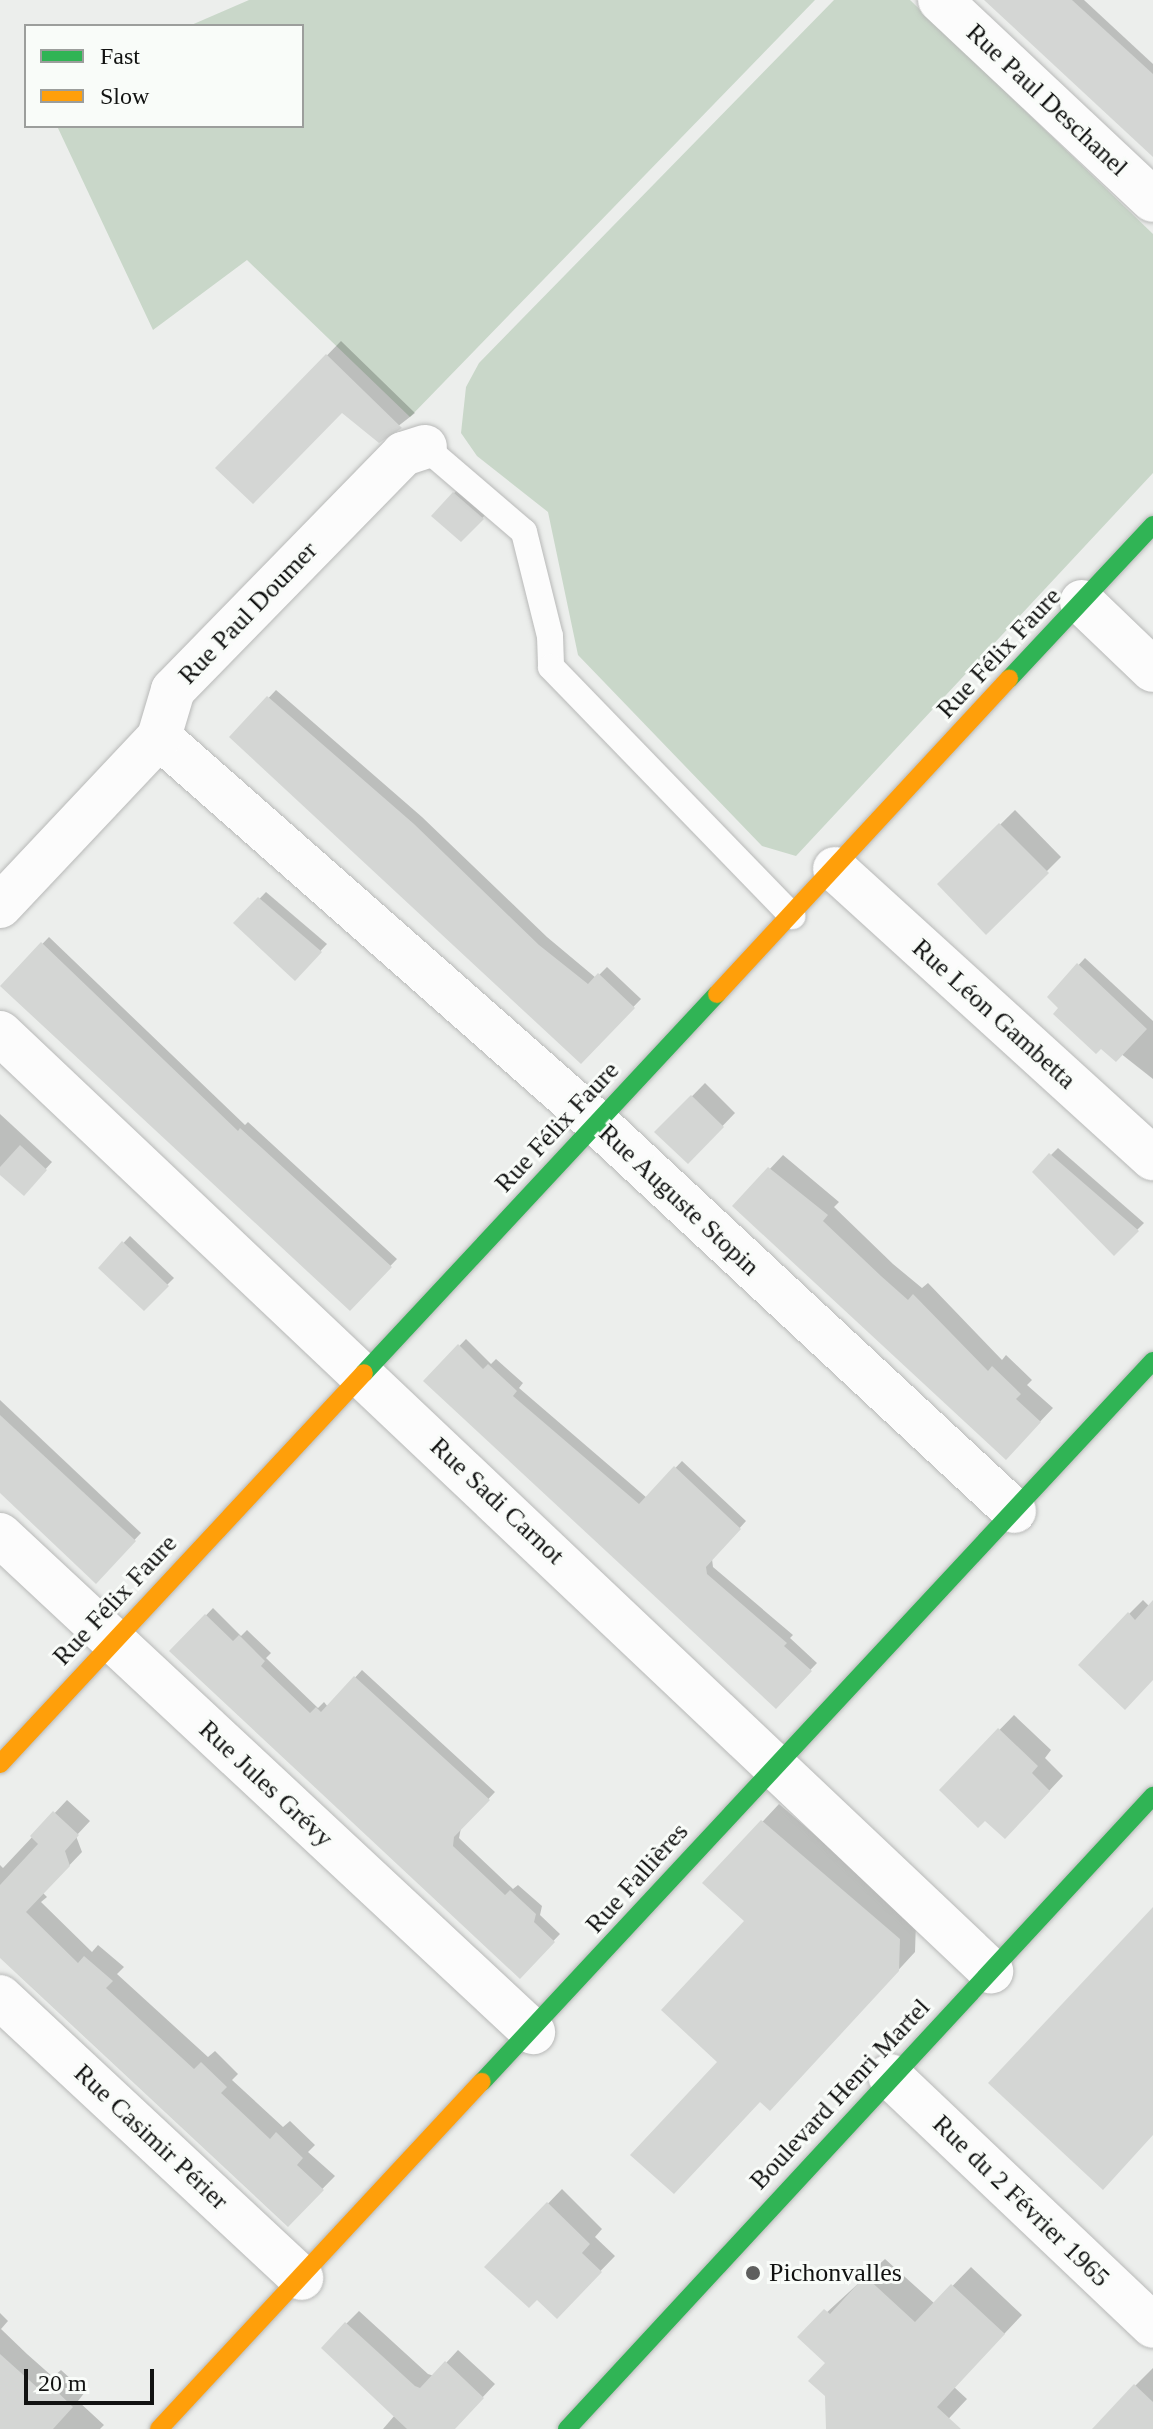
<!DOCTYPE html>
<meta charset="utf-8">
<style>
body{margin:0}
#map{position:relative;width:1153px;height:2429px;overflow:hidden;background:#eceeec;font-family:Georgia,serif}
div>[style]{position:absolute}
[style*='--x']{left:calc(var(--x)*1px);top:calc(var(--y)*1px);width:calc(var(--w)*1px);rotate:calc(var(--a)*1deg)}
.green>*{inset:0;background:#c9d7c9}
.shadow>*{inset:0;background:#0003}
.building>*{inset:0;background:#d4d6d4}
.roads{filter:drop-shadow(0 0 2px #b8b9b8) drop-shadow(0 0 2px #b8b9b8)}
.lane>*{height:26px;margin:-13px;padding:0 13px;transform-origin:13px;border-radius:13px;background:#fcfcfc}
.street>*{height:44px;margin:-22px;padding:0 22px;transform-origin:22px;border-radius:22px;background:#fcfcfc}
.fast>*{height:18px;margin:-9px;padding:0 9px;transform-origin:9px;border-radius:9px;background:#30b455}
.slow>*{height:18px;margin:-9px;padding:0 9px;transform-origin:9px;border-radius:9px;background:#ff9f0a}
.dots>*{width:22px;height:22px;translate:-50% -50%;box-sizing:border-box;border:4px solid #f9fcf9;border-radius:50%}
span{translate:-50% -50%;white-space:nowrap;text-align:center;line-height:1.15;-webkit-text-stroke:6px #f9fcf9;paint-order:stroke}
.street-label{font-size:26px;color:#111211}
.poi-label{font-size:26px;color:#111211}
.left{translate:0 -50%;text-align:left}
.legend{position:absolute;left:24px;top:24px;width:280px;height:104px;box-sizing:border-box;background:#f9fcf9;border:2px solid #9c9e9c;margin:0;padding:10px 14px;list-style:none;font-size:24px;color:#111211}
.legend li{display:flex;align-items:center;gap:16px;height:40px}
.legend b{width:40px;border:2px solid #9c9e9c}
.scale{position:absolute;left:24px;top:2369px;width:130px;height:36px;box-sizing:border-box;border:4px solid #111211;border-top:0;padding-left:10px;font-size:24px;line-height:28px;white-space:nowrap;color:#111211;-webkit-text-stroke:6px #f9fcf9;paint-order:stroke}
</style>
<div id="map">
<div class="green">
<div style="clip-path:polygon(249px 0,815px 0,410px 417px,247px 260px,153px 330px,57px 126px,302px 126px,302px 26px,189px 26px)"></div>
<div style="clip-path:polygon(834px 0,910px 0,1153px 234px,1153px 473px,796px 856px,762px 846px,578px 655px,548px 512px,477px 456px,461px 433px,466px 387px,479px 363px)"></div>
</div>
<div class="shadow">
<div style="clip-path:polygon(988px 0,1084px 0,1153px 64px,1153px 153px)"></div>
<div style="clip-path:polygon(341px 341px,415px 413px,379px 441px,342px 411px,218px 468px)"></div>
<div style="clip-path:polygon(461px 486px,489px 511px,461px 540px,433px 515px)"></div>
<div style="clip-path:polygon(276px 690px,422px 817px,547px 937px,596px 978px,607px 967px,641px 999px,581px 1061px,232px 737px)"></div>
<div style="clip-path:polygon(1015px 810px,1061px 857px,986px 932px,940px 884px)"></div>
<div style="clip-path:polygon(266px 892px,327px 944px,295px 978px,236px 923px)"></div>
<div style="clip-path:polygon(49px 937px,245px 1125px,248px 1122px,397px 1259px,350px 1308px,2px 986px)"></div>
<div style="clip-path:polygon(1085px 958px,1153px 1021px,1153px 1079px,1049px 997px)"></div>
<div style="clip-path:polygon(705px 1083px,735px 1113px,688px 1162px,657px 1132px)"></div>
<div style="clip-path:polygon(0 1114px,52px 1162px,24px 1193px,0 1172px)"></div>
<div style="clip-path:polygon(1058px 1148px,1144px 1223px,1114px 1253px,1034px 1172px)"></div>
<div style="clip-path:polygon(783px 1155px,839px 1202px,834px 1207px,893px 1264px,922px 1288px,928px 1283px,1002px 1360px,1006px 1355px,1032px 1380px,1027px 1385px,1053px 1408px,1019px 1444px,735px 1206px)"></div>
<div style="clip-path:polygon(130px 1236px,174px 1278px,144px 1308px,101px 1267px)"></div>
<div style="clip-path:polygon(466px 1339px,491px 1364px,496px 1359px,523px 1383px,519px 1388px,647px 1498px,682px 1461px,746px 1521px,712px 1559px,713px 1567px,793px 1635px,790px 1638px,817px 1663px,776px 1706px,426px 1381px)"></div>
<div style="clip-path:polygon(0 1400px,141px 1533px,96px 1581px,0 1491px)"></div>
<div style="clip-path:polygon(1143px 1600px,1150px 1607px,1153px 1603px,1153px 1677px,1129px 1614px)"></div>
<div style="clip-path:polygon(213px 1608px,241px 1636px,247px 1630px,271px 1653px,266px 1658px,318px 1708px,324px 1702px,328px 1707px,362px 1670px,495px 1792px,461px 1828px,459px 1838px,513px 1889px,518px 1885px,542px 1906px,540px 1915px,560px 1934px,520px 1976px,172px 1651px)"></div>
<div style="clip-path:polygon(1014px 1715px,1051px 1750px,1045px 1758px,1063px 1776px,1020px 1822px,986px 1818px,941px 1790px)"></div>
<div style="clip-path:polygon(67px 1800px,90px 1821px,76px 1836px,82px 1852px,43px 1893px,47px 1897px,41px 1902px,92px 1952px,98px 1945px,124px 1967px,117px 1974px,208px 2057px,215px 2051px,238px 2074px,232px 2080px,283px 2127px,290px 2121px,315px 2145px,308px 2152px,335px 2176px,288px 2224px,0 1955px,0 1865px,3px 1868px)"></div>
<div style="clip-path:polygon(779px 1804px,916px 1922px,915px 1952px,786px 2092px,720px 2062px,747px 1921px,705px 1883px)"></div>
<div style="clip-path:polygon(562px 2189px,602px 2229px,595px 2237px,615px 2256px,557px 2316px,537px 2297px,487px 2267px)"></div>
<div style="clip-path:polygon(885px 2259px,935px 2304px,971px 2267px,1022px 2315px,954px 2387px,967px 2399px,939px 2429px,826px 2429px,827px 2363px,800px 2337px)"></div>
<div style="clip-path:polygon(359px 2311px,428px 2374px,434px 2376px,458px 2350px,495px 2384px,453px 2429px,383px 2429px,395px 2415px,346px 2324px)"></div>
<div style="clip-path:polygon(0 2313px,8px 2321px,1px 2329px,27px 2354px,53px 2377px,61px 2370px,85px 2392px,78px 2401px,104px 2425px,100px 2429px,11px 2429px,0 2419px)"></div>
<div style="clip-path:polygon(1153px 2368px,1153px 2429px,1094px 2429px,1135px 2386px)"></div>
</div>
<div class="building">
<div style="clip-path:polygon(984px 0,1072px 0,1153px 74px,1153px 157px)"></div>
<div style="clip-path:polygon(326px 354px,402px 428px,379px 443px,342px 413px,253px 504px,215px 468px)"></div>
<div style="clip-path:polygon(453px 492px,484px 519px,461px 542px,431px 516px)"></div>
<div style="clip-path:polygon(267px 696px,414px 824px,539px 945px,588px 984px,598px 973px,635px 1008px,581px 1064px,229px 737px)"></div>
<div style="clip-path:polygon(999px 823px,1049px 873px,986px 935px,937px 884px)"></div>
<div style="clip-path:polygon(258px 897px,322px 952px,295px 981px,233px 923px)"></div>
<div style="clip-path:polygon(41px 942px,238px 1131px,240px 1128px,392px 1267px,350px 1311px,0 986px)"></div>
<div style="clip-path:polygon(1077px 963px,1147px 1029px,1116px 1062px,1101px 1049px,1096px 1054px,1053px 1014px,1058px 1008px,1047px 997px)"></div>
<div style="clip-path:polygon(691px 1095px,724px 1127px,688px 1164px,654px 1132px)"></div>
<div style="clip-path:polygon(20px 1145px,47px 1170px,24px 1196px,0 1175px,0 1167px)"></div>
<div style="clip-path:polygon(1049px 1153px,1139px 1231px,1114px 1256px,1032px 1172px)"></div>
<div style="clip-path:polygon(768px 1167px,828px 1215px,823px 1221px,881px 1276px,908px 1300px,913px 1294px,988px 1371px,992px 1366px,1021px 1394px,1016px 1399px,1041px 1422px,1006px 1460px,732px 1206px)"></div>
<div style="clip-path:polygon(122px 1241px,169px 1286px,144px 1311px,98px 1268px)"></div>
<div style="clip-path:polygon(458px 1344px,483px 1369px,488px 1364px,517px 1391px,513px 1396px,639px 1504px,674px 1466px,741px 1529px,706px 1567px,707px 1574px,787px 1643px,784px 1646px,812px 1671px,776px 1709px,423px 1381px)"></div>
<div style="clip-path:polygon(0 1415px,136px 1541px,96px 1584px,0 1493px)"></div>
<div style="clip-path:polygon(1153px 1600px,1153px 1680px,1125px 1710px,1078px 1665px,1128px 1612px,1135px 1620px)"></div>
<div style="clip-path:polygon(205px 1614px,233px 1641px,239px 1635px,265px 1661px,261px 1666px,310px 1713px,316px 1707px,321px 1712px,354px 1676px,490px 1800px,454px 1837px,453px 1846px,505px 1895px,510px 1890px,536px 1914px,534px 1922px,555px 1942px,520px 1979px,169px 1651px)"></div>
<div style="clip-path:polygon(998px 1728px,1038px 1766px,1032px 1773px,1050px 1791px,1005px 1839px,985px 1821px,978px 1828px,939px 1790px)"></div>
<div style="clip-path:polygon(53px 1811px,79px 1835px,65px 1851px,70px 1866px,26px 1912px,78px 1963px,84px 1956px,113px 1981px,106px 1988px,194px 2069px,201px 2062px,227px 2087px,221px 2093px,270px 2139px,276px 2132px,303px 2158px,297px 2165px,324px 2190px,288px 2227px,0 1958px,0 1885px,38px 1844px,30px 1836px)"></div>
<div style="clip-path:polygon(761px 1820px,900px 1939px,899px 1971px,770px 2111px,760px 2102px,674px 2194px,630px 2155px,717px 2062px,661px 2010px,744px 1921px,702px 1883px)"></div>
<div style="clip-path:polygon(1153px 1907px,1153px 2135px,1103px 2190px,988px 2083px)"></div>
<div style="clip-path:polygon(547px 2202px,590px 2244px,582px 2253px,602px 2272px,557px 2319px,537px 2300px,529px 2308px,484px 2267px)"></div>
<div style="clip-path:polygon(865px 2276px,915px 2322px,951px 2284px,1005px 2334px,937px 2407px,961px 2429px,826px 2429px,825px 2396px,808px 2381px,825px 2363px,797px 2337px,824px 2309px,830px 2314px)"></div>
<div style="clip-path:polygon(345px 2322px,415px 2386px,420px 2388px,445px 2361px,484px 2398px,455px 2429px,407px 2429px,321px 2348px)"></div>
<div style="clip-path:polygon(0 2354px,39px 2389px,46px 2381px,73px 2407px,53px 2429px,0 2429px)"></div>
<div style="clip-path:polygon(1134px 2384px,1153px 2402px,1153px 2429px,1092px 2429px)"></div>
</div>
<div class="roads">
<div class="lane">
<div style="--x:425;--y:447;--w:130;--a:40.6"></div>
<div style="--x:524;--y:532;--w:107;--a:76"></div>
<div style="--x:550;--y:636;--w:31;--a:88"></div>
<div style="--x:551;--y:667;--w:347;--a:45.9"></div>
</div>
<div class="street">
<div style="--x:940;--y:0;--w:292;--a:43.2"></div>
<div style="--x:1082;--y:602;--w:98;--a:43.8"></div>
<div style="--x:159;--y:737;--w:582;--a:41.38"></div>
<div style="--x:596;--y:1122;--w:571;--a:42.94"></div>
<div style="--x:835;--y:869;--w:430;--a:42.3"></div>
<div style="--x:0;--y:906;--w:232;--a:-46.7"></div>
<div style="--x:159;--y:737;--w:49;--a:-73.4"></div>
<div style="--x:173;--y:690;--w:330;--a:-45.7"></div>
<div style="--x:403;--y:454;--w:23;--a:-18"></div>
<div style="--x:0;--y:1033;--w:1365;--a:43.43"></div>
<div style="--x:0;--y:1535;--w:729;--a:43"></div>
<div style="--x:0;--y:1997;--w:412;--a:43"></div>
<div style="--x:890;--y:2076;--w:363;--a:43.5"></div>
</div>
<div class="fast">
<div style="--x:1009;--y:679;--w:211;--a:-46.9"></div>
<div style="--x:364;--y:1373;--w:518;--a:-47.03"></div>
<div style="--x:482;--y:2082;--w:985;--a:-47.06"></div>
<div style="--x:567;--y:2429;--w:863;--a:-47.21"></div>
</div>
<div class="slow">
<div style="--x:717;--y:994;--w:430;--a:-47.2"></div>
<div style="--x:0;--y:1764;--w:534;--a:-47.05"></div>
<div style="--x:159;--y:2429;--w:474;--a:-47.1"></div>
</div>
</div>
<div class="dots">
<div style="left:753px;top:2273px;background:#5e5f5e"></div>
</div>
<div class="street-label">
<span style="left:1047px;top:100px;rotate:43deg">Rue Paul Deschanel</span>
<span style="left:248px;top:613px;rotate:-46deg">Rue Paul Doumer</span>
<span style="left:999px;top:653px;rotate:-47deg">Rue Félix Faure</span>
<span style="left:994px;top:1014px;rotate:42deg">Rue Léon Gambetta</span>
<span style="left:557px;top:1127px;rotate:-47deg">Rue Félix Faure</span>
<span style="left:679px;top:1200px;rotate:43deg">Rue Auguste Stopin</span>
<span style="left:497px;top:1501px;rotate:43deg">Rue Sadi Carnot</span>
<span style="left:115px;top:1600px;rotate:-47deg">Rue Félix Faure</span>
<span style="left:266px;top:1784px;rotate:43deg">Rue Jules Grévy</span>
<span style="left:637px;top:1878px;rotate:-48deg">Rue Fallières</span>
<span style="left:840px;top:2094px;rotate:-47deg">Boulevard Henri Martel</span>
<span style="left:151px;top:2137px;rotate:43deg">Rue Casimir Périer</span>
<span style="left:1021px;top:2201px;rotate:44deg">Rue du 2 Février 1965</span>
</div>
<div class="poi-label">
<span class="left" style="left:769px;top:2273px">Pichonvalles</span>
</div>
<ul class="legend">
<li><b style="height:10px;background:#30b455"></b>Fast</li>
<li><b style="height:10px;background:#ff9f0a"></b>Slow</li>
</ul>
<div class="scale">20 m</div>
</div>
